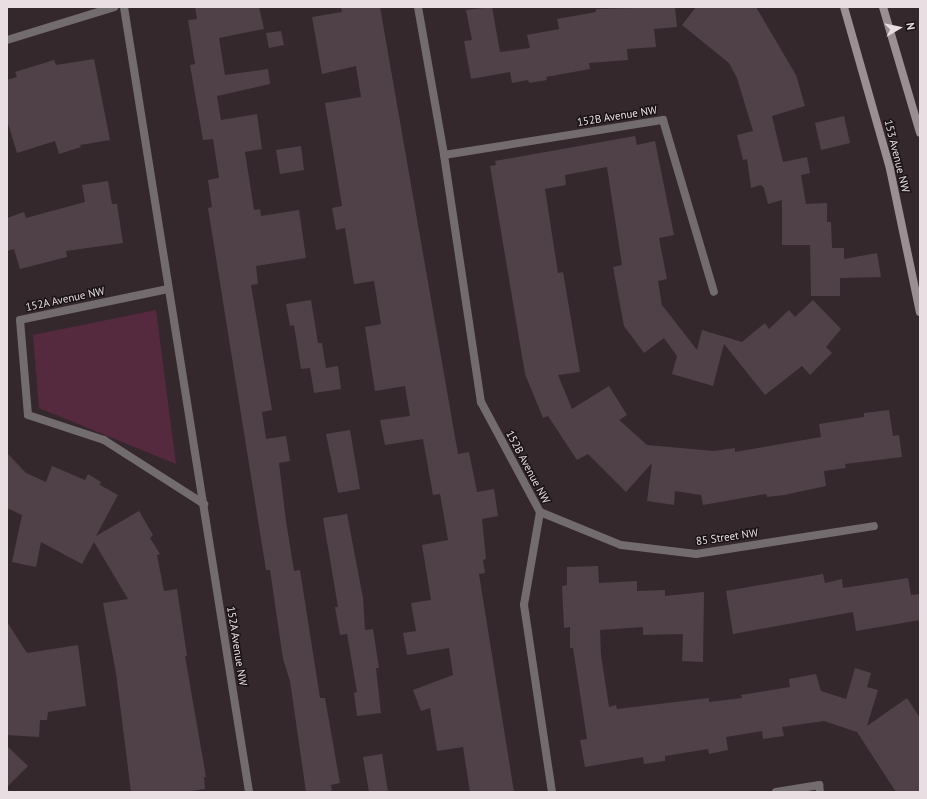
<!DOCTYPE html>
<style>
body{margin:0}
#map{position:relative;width:927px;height:799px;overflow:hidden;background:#35282d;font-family:"PT Sans",sans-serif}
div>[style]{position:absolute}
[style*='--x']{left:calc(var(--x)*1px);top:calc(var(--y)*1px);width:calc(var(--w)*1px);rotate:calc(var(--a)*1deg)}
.green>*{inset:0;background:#55293e}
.building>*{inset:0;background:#4f4147}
.minor>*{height:8px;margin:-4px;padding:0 4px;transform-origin:4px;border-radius:4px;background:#736c6e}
.secondary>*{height:8px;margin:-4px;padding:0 4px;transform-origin:4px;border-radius:4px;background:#9b8f94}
span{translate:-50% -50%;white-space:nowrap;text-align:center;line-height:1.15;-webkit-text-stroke:3px #191315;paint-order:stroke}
.street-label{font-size:11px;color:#e9dfe3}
.frame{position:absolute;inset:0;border:8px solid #e9dfe3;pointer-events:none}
.north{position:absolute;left:879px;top:8px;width:40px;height:40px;-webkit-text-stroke:3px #191315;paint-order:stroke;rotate:81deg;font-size:11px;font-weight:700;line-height:16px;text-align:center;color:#e9dfe3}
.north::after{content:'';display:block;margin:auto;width:14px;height:18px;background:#e9dfe3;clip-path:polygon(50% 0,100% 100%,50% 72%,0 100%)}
</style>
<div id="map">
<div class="green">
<div style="clip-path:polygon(156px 310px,176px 464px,39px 408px,33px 335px)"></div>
</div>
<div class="building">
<div style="clip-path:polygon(195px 7px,259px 7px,264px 29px,219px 38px,225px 75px,268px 69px,270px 84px,217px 96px,221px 120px,257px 114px,262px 149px,245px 152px,254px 210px,260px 209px,261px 216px,299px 210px,306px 258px,256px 266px,258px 284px,251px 285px,272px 410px,262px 412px,266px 439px,286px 436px,290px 461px,279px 463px,286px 521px,294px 571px,300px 570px,320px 698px,325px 698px,340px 783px,331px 785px,332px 792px,306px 792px,290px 681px,283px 659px,270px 570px,266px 570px,208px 208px,212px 207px,208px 180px,219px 178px,213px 139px,203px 140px,190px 65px,195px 64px,188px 20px,197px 19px)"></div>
<div style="clip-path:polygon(341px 7px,380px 7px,458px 454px,469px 452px,477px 492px,494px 489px,498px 516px,482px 519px,486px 559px,483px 560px,485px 573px,479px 574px,514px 792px,470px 792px,463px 747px,437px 751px,430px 708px,421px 711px,413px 690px,453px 675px,449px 648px,407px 655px,403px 633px,416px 631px,411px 603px,431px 600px,422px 545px,448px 540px,440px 494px,433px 495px,423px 439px,385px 445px,380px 420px,410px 416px,405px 386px,375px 391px,365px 327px,381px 324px,374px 281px,354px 284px,345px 228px,336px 230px,332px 208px,342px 206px,325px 103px,361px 97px,356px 66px,322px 74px,312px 17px,342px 12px)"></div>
<div style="clip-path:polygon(492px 7px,500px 52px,530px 48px,527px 35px,559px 29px,557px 19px,596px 12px,596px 9px,675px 7px,677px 27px,654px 29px,656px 47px,627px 49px,628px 60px,589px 63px,590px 69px,546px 77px,547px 80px,529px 83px,528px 80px,512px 83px,510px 72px,471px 79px,464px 41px,472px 40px,466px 10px)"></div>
<div style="clip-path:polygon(696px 7px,756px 7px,796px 75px,805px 106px,772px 116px,783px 162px,807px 157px,810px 173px,801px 175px,806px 204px,827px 203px,827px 222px,831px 222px,832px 248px,844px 248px,844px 259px,877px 253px,881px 277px,840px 278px,840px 296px,811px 296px,810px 245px,782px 245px,782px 200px,768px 204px,764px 188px,761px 185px,751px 188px,747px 159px,743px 160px,737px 135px,753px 131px,737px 78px,729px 63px,682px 25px)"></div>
<div style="clip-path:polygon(281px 31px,284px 45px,269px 48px,266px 33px)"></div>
<div style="clip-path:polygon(94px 59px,110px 140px,80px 145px,81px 147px,59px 154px,55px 141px,17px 153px,7px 120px,7px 80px,17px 77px,15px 72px,54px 60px,56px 65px)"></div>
<div style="clip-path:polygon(844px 116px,850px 143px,821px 150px,815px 123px)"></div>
<div style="clip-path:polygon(635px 136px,637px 145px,655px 141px,674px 235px,659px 238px,667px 279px,658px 281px,662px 305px,697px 350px,702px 330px,742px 342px,765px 323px,769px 329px,789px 310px,795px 317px,813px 300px,841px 329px,826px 347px,832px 353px,810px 375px,802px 366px,765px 395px,724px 344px,713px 386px,672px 374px,677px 356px,664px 338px,644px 353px,624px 326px,613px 267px,622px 265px,607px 167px,565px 175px,566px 185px,545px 189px,558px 273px,563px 272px,580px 372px,558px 375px,572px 409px,609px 386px,627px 415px,619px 420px,647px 445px,714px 451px,735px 448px,735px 452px,821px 437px,819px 424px,864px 417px,864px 413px,889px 410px,893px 436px,899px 435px,902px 457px,845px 464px,846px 468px,824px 471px,826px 486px,784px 495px,767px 497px,766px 494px,703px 505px,701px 495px,675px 491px,674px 505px,647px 501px,652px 463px,626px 492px,588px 454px,577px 460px,548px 416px,543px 418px,525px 374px,490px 166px,496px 165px,495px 161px)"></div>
<div style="clip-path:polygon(301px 146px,304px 170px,280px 174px,276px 150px)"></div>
<div style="clip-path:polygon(108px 181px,112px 204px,117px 204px,123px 243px,66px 251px,67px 257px,20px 269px,14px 249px,7px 251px,7px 218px,24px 212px,26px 218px,85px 202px,82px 185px)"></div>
<div style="clip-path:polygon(311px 300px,318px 343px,322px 343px,326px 368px,338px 366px,341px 389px,314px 393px,310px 368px,301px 369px,294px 325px,290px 326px,286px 304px)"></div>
<div style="clip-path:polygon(350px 430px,360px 489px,338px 493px,326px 434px)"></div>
<div style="clip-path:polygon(7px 453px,26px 473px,46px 482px,52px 466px,85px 480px,88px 474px,101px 482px,100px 485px,118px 495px,96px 536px,139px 511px,153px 535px,150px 538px,160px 554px,157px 555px,164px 591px,177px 589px,187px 656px,185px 656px,206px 777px,204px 777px,205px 789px,185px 792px,131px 792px,116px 673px,103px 603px,128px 599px,94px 542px,82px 564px,41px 542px,36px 567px,12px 562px,22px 515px,7px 508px)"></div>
<div style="clip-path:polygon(347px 514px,363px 598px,365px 630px,373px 629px,379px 668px,376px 668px,381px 713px,357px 716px,354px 693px,357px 692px,347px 634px,340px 635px,335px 607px,338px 607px,323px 518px)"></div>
<div style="clip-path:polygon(598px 566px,599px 583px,637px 581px,637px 591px,665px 590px,665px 596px,704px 592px,703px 662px,682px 661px,683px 634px,643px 635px,643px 627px,600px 630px,601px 655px,609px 707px,616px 705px,617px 709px,709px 698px,709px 702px,742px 698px,741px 695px,790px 687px,789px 679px,816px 674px,821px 691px,846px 699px,855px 668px,871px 673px,867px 687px,878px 690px,867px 726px,907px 698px,920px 718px,920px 792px,896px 792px,857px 732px,824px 721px,782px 727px,784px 736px,763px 739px,762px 731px,726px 737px,728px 750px,709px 754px,708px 749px,665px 756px,665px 761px,644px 764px,643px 757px,585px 767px,580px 740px,587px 739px,573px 648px,570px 648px,570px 627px,564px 628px,562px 586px,567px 585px,567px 567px)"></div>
<div style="clip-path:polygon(823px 574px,825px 583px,842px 579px,843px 588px,908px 578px,911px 595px,920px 594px,920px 620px,856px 631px,853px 612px,733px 634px,726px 591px)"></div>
<div style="clip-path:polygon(7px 622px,27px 653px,78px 645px,86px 706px,48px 712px,47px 720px,40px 720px,39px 737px,7px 735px)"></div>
<div style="clip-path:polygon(7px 746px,28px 766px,7px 787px)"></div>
<div style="clip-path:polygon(382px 754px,388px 792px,369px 792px,363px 757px)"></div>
</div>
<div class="minor">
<div style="--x:124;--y:7;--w:795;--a:80.95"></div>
<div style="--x:418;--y:7;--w:150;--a:80"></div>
<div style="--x:444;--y:155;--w:250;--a:81.5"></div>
<div style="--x:481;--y:402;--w:125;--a:61.8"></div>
<div style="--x:540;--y:512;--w:94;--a:99.8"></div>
<div style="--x:524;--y:605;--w:189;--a:81.5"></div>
<div style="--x:7;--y:40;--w:112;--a:-17.1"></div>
<div style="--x:444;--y:155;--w:222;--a:-9.1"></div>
<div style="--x:663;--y:120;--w:179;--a:73.5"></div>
<div style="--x:168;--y:289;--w:151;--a:168.2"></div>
<div style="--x:20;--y:320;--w:95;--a:85.2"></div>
<div style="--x:28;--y:415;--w:80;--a:18.2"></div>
<div style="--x:104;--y:440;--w:119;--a:32.6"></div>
<div style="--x:540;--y:512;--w:87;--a:22.2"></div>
<div style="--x:621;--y:545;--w:76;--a:6.8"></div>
<div style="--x:696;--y:554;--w:180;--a:-8.9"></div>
<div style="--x:776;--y:792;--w:44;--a:-9.2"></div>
<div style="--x:819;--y:785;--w:7;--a:82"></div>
</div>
<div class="secondary">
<div style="--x:844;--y:7;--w:168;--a:74.1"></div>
<div style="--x:890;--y:169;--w:146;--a:78.2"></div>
<div style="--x:883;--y:7;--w:131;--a:73.6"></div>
</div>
<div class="street-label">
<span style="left:617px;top:116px;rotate:-9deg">152B Avenue NW</span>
<span style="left:897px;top:156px;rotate:76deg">153 Avenue NW</span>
<span style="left:65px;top:299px;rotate:-12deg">152A Avenue NW</span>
<span style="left:528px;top:467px;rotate:62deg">152B Avenue NW</span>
<span style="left:727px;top:537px;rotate:-8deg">85 Street NW</span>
<span style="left:237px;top:646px;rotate:81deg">152A Avenue NW</span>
</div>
<div class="frame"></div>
<div class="north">N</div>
</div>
